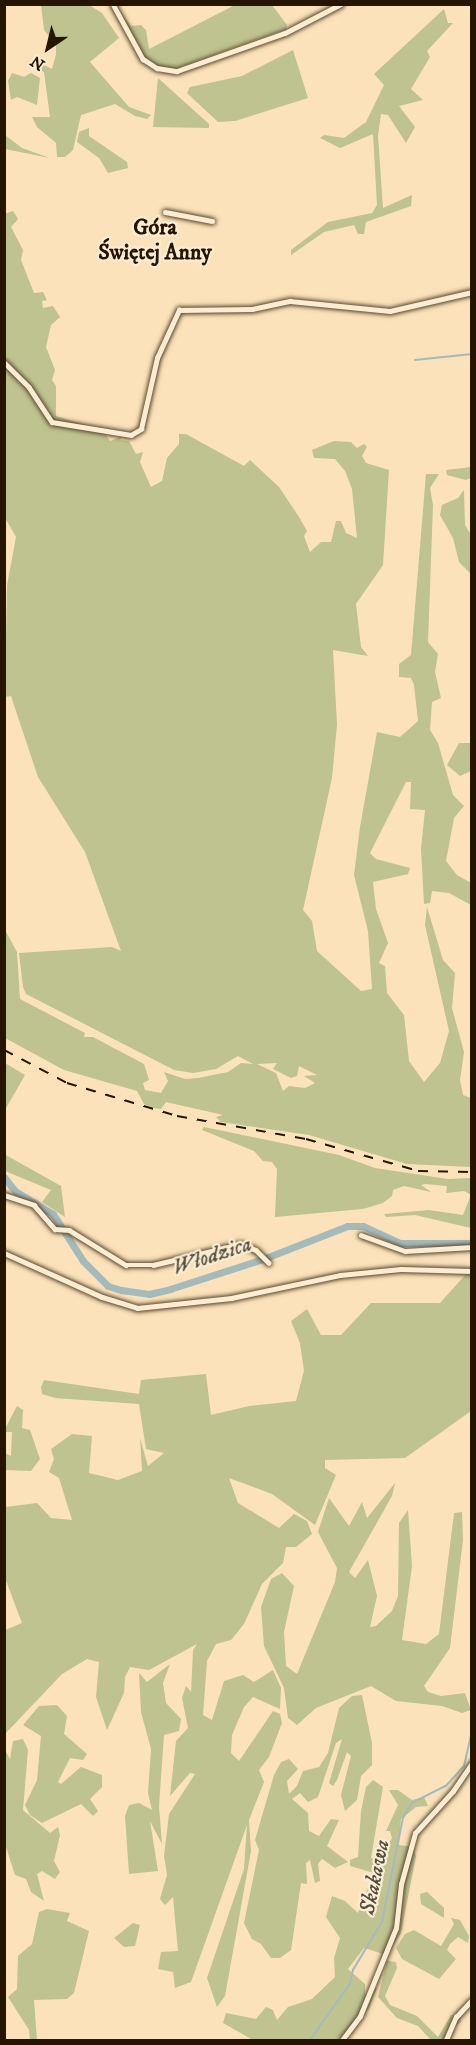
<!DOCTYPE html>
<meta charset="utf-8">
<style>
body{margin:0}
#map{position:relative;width:476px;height:2045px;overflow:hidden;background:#fbe2ba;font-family:"IM FELL DW Pica",serif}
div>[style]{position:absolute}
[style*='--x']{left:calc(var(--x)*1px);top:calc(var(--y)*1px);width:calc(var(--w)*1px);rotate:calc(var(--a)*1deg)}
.green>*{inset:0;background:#bec390}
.stream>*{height:1.5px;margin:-0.75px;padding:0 0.75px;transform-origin:0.75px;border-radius:0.75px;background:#a5babb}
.river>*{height:7px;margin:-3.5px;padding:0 3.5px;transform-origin:3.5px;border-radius:3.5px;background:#a5babb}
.roads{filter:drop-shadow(0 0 2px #5a482e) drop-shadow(0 0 2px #5a482e)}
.minor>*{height:4.5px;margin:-2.25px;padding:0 2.25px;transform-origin:2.25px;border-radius:2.25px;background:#fcecd2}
.tertiary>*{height:5px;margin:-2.5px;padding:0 2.5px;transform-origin:2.5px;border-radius:2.5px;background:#fcecd2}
.rail>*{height:1.5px;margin-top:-0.75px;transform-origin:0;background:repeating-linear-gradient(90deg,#251500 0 10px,transparent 0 20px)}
span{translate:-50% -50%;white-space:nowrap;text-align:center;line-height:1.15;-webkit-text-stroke:4.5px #fcecd2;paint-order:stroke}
.neighbourhood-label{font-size:22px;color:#251500;font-weight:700}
.water-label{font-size:22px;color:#524f41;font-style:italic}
.frame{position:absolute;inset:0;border:6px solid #251500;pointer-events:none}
.north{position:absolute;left:18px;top:18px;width:60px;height:60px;-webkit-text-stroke:4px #fcecd2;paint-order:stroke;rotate:215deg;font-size:16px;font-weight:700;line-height:24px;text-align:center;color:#251500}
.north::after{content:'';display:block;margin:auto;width:21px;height:27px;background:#251500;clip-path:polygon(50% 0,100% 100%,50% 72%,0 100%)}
</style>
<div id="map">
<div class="green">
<div style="clip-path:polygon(41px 5px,89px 5px,102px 13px,119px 38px,90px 62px,129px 107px,151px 115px,147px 119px,135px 116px,115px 104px,81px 115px,73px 150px,65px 157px,57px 157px,56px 143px,37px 127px,32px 117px,50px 117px,44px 72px,38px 69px,44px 65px,52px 69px,56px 54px,56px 45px,44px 30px)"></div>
<div style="clip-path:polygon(235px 5px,272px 5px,287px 25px,286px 29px,175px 69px,162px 68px,146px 59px,118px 9px,131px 26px,141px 25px,146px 30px,149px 49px)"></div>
<div style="clip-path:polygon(444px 9px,448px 23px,453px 23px,427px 51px,430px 57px,411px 89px,423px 100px,399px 106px,415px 127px,406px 143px,388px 115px,381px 114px,378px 136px,383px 208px,412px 195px,411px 206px,366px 222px,364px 234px,358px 234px,354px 225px,324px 232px,291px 255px,291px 250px,328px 222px,372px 213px,377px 205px,373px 134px,340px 148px,320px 138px,324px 135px,344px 138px,366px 122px,384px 85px,374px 74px)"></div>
<div style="clip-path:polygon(293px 50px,308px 98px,235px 121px,218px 122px,187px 93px,190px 87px,242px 76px)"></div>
<div style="clip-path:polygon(12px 73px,24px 77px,31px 73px,40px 78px,37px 105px,17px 97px,11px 100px,8px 81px)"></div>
<div style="clip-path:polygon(158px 78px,209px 124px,209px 128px,153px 127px)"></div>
<div style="clip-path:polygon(89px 128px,89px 136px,127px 162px,128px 168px,108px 173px,99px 158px,77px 142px,79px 132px)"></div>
<div style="clip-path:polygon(5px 135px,22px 148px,50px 158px,5px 149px)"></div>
<div style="clip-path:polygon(evenodd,13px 211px,18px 219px,11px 227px,23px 250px,21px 260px,34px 293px,43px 292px,47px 300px,42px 301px,43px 308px,53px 306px,60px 317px,51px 325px,46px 347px,55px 370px,52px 380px,56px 386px,56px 416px,102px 430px,110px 441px,123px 436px,120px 440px,129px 441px,136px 454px,143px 452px,140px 462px,151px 487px,162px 481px,167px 458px,179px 444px,179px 434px,186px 434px,244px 466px,250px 460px,279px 487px,299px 517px,307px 531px,304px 536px,310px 552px,321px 542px,331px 542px,336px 521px,341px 521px,346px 533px,357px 538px,352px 489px,345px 471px,335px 459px,314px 458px,312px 450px,334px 441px,351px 442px,357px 448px,364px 444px,367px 447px,362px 456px,366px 463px,389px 470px,383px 565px,356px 604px,361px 647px,368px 656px,333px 650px,337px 725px,332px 778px,303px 910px,312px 921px,317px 951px,361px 991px,372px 989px,368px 931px,354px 875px,360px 827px,377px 732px,400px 737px,418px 721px,414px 685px,411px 678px,399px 677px,399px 664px,411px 655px,426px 474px,439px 474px,430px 488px,433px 505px,428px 642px,438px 654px,435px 672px,441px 698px,432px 702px,430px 730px,438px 743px,453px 795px,464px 806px,454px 818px,446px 861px,457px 875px,471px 883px,471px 905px,449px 893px,432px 891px,430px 903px,424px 904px,421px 849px,425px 810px,410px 809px,411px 782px,406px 782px,370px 853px,376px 859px,410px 868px,408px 874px,373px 882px,376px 909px,388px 943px,379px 963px,385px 966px,387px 993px,404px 1015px,409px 1061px,424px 1082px,440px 1063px,449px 1031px,425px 925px,427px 907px,443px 960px,455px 973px,452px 1008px,464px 1052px,460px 1080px,463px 1095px,471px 1098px,471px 1167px,407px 1164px,309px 1135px,221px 1122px,216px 1117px,223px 1115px,166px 1102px,161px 1109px,154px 1108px,144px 1104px,137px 1091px,64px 1070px,5px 1038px,4px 928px,17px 952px,20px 999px,85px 1033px,84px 1037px,93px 1037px,144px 1064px,149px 1080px,143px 1083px,145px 1090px,161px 1093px,168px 1081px,164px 1072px,185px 1079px,198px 1078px,228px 1072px,241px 1063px,253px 1064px,238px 1056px,216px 1069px,193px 1073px,174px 1070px,26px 994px,23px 987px,19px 953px,112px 947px,121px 951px,85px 852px,38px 777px,11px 696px,5px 697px,7px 585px,16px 537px,4px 516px,4px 214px,13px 211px,277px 1063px,273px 1069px,291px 1078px,297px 1076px,299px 1066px,317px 1075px,304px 1076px,315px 1083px,305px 1088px,289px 1086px,283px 1091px,276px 1073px,257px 1064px,277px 1063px)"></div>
<div style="clip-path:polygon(471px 467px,471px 478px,466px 480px,447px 475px,446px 470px)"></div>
<div style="clip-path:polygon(464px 490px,465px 525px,471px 535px,471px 574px,459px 562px,453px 538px,440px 515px,442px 505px,458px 498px)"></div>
<div style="clip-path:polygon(459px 743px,472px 743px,471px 771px,460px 776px,447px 765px)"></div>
<div style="clip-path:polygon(5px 1063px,25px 1075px,5px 1110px)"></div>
<div style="clip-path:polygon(204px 1127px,339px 1155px,375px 1168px,448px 1179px,471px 1178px,471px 1228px,415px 1215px,386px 1217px,384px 1214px,429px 1210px,463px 1215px,471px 1195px,464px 1191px,446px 1193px,447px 1186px,425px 1184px,421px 1185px,431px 1192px,404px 1186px,393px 1190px,392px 1196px,383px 1203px,363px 1209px,275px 1217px,277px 1169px,272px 1162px,263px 1161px,254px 1151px,202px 1130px)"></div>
<div style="clip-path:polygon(4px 1154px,61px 1186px,65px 1217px,42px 1202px,51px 1190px,5px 1171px)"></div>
<div style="clip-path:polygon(466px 1274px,472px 1275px,471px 1411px,405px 1458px,325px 1460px,325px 1468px,336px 1475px,315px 1525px,272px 1494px,229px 1478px,238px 1503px,279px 1528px,294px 1514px,307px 1521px,312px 1534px,296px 1547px,286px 1547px,283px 1563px,262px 1584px,244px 1624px,231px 1640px,216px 1644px,207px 1661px,203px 1715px,212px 1720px,224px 1681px,243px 1675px,254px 1682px,273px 1670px,281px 1688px,280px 1709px,253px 1697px,244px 1707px,232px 1735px,231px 1753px,239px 1761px,273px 1711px,280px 1714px,282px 1723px,269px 1757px,259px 1770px,264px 1782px,249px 1820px,251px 1851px,225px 1996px,217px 2007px,207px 1978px,244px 1869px,247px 1825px,191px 1982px,175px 1988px,173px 1972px,158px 1969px,161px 1952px,178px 1951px,173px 1897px,165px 1905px,160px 1899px,167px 1875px,164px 1856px,169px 1814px,195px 1774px,190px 1773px,170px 1796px,176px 1741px,188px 1728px,182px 1698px,186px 1686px,191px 1692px,193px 1650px,197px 1644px,149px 1670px,130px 1667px,125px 1677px,124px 1693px,107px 1730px,96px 1697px,99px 1662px,87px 1659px,62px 1674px,5px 1734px,5px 1630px,22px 1623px,5px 1578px,5px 1507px,37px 1503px,51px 1518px,72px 1520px,59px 1478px,49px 1472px,54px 1459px,51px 1449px,72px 1434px,92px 1436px,89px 1473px,118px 1480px,142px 1471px,140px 1438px,148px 1466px,164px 1453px,146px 1449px,139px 1404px,55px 1398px,42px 1394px,41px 1387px,44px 1380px,139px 1394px,141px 1380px,206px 1374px,211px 1415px,249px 1406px,296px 1401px,304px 1371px,300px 1343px,291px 1321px,307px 1309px,321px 1335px,341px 1335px,371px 1303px,440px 1303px)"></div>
<div style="clip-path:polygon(17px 1406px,23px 1410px,22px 1428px,30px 1430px,40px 1459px,31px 1471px,5px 1470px,5px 1453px,11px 1456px,12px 1432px,5px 1432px,5px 1429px)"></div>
<div style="clip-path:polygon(395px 1483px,392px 1496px,349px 1572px,355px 1578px,368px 1560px,377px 1596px,370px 1627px,376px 1626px,392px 1611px,398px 1596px,399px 1523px,408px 1510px,412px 1566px,402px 1640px,426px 1644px,439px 1634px,454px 1513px,462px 1512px,463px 1540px,450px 1648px,424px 1686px,428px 1692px,441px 1696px,465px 1693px,471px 1710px,462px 1713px,442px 1706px,396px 1701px,371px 1686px,316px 1708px,297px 1725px,288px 1718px,284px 1688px,264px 1646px,261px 1607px,271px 1579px,282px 1573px,294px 1586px,284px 1632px,286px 1666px,297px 1674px,335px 1582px,337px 1568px,318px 1532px,329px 1498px,349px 1526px,362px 1502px,367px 1518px)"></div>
<div style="clip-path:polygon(170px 1664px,163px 1683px,166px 1703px,181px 1719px,179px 1731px,164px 1735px,159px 1806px,162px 1844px,150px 1821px,158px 1871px,129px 1874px,125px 1816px,129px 1805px,139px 1803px,152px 1810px,148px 1793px,151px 1749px,141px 1712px,139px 1673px,147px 1682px)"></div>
<div style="clip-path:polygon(362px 1695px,372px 1743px,372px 1765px,361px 1776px,357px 1800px,345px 1811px,341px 1795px,351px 1756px,347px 1752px,337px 1780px,333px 1786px,329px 1783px,342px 1739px,336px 1743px,318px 1797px,308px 1802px,300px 1793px,292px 1799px,308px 1813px,309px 1831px,319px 1836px,331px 1819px,339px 1820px,327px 1846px,348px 1862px,335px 1868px,322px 1859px,318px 1864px,320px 1881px,315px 1883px,310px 1860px,306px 1863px,307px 1884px,301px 1883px,291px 1950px,280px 1958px,271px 1958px,261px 1944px,252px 1939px,244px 1923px,259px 1850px,255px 1840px,274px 1775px,281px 1762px,289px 1759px,298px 1769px,287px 1781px,289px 1794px,297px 1786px,303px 1771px,319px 1767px,328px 1753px,339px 1708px,352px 1696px)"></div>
<div style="clip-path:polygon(57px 1705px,67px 1716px,64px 1734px,87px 1754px,83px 1760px,70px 1758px,58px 1782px,61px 1784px,81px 1767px,102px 1775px,102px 1787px,90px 1799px,98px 1811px,93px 1816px,81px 1804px,42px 1823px,30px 1815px,25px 1805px,37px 1780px,41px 1736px,23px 1725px,39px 1706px)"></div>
<div style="clip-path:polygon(23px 1739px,28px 1750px,23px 1810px,50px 1833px,58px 1827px,60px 1835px,54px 1861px,60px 1872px,55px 1879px,42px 1871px,37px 1874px,44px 1901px,31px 1892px,26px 1879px,15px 1875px,5px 1844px,5px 1750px,10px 1759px,13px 1741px)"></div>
<div style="clip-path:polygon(373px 1780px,383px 1787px,371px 1858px,380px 1859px,392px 1838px,390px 1831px,386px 1831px,398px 1805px,389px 1790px,398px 1790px,412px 1800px,424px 1797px,428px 1806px,416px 1807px,401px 1819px,399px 1845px,413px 1847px,416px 1856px,401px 1933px,387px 1955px,364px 1948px,348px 1969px,365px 1984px,365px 1994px,377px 1988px,369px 2008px,346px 2040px,253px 2040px,223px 2023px,226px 2013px,256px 2019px,266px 2007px,273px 2010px,277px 2020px,288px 2007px,312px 1999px,335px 1977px,334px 1958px,340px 1938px,326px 1917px,332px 1896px,345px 1901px,358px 1913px,374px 1873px,350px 1866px,350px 1860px,358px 1857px,361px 1811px,366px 1787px)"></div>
<div style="clip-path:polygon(427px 1892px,444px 1908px,444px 1918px,421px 1904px,420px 1894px)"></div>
<div style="clip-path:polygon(47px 1909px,70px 1913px,67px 1921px,89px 1931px,74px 1993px,67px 1999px,34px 2000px,37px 2040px,30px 2040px,29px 2030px,8px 1997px,17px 1989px,18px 1956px,32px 1944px,39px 1912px)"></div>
<div style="clip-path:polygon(451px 1918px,460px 1920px,469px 1936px,468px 1943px,458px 1937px,450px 1944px,447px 1950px,456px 1959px,439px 1979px,402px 1959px,396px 1948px,405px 1934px,414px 1930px,441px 1946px,454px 1924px)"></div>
<div style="clip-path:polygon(133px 1923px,140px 1925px,135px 1946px,124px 1947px,114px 1938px)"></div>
<div style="clip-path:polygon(387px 1961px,396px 1962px,397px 1968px,385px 1996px,390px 2005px,417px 2016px,438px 2037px,451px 2015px,460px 2015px,461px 2022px,447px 2031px,444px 2040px,431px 2040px,418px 2026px,397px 2018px,378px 1997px)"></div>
</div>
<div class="stream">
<div style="--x:415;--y:360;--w:57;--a:-6"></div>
<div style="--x:310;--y:2040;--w:69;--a:-54.5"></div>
<div style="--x:350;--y:1984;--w:14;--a:-78"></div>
<div style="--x:353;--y:1970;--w:56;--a:-58.9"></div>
<div style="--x:382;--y:1922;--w:106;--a:-78.6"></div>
<div style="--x:403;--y:1818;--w:17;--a:-59"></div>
<div style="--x:412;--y:1803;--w:38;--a:-27"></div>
<div style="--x:446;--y:1786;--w:27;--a:-48"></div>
<div style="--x:464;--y:1766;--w:36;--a:-77"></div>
</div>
<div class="river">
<div style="--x:4;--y:1177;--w:18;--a:52"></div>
<div style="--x:15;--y:1191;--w:44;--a:31.2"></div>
<div style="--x:53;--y:1214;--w:56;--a:57.4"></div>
<div style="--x:83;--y:1261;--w:35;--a:45"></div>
<div style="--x:108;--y:1286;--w:14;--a:17"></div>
<div style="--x:121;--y:1290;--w:28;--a:8"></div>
<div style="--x:149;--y:1294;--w:22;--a:-13"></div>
<div style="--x:170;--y:1289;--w:98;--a:-17.9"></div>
<div style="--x:263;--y:1259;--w:90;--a:-21.4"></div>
<div style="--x:347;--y:1226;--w:16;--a:0"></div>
<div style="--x:363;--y:1226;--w:41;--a:24.7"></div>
<div style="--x:400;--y:1243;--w:72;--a:0"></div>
</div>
<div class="roads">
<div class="minor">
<div style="--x:113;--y:4;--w:63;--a:61.4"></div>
<div style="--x:143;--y:59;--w:17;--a:33"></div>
<div style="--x:157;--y:68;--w:20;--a:9"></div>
<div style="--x:177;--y:71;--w:114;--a:-19.4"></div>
<div style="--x:285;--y:33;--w:63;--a:-27.4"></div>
<div style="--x:165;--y:212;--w:48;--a:10.8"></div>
<div style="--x:4;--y:362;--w:35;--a:45"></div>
<div style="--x:29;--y:387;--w:42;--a:56.7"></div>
<div style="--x:52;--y:422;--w:80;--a:9.3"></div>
<div style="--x:131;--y:435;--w:12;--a:-31"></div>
<div style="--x:141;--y:429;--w:73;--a:-77.3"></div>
<div style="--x:157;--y:358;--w:53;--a:-65.4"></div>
<div style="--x:179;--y:310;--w:73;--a:-0.8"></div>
<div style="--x:252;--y:309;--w:39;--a:-12"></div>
<div style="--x:290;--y:301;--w:100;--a:5.7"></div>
<div style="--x:390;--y:311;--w:84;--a:-13"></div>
<div style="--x:4;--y:1195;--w:32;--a:18"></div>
<div style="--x:34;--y:1205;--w:32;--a:49"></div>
<div style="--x:55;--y:1229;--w:14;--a:4"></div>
<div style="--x:69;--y:1230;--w:67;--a:31.6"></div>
<div style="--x:126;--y:1265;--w:27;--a:0"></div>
<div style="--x:153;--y:1265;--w:90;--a:-13.4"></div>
<div style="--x:241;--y:1244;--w:16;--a:22"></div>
<div style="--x:256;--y:1250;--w:18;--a:45"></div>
<div style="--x:361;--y:1235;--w:47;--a:20"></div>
<div style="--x:405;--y:1251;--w:67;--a:-3.4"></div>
<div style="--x:446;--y:2040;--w:25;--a:-67"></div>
<div style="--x:456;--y:2017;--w:23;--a:-47"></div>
</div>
<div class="tertiary">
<div style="--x:4;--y:1253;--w:107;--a:24.2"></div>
<div style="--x:102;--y:1297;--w:37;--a:17"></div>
<div style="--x:137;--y:1308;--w:95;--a:-6.1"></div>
<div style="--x:231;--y:1298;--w:111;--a:-11.9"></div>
<div style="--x:340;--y:1275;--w:61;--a:-5.6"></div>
<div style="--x:401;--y:1269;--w:71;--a:1.6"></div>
<div style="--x:342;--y:2040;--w:30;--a:-53"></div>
<div style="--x:360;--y:2016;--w:95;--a:-67.8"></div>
<div style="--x:396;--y:1928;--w:44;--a:-83.5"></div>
<div style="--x:401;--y:1884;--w:53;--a:-74.6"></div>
<div style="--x:415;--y:1833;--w:57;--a:-47.9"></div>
<div style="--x:453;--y:1791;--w:34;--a:-56"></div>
</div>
</div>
<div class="rail">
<div style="--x:4;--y:1050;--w:71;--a:27.6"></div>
<div style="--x:67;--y:1083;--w:115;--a:16.7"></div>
<div style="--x:177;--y:1116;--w:131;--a:10.1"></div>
<div style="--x:306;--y:1139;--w:116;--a:15.9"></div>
<div style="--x:418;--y:1171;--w:54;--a:1.1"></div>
</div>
<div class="neighbourhood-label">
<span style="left:155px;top:240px">Góra<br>Świętej Anny</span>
</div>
<div class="water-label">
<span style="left:212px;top:1256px;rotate:-18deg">Włodzica</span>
<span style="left:375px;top:1877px;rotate:-78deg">Skakawa</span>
</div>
<div class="frame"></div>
<div class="north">N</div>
</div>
